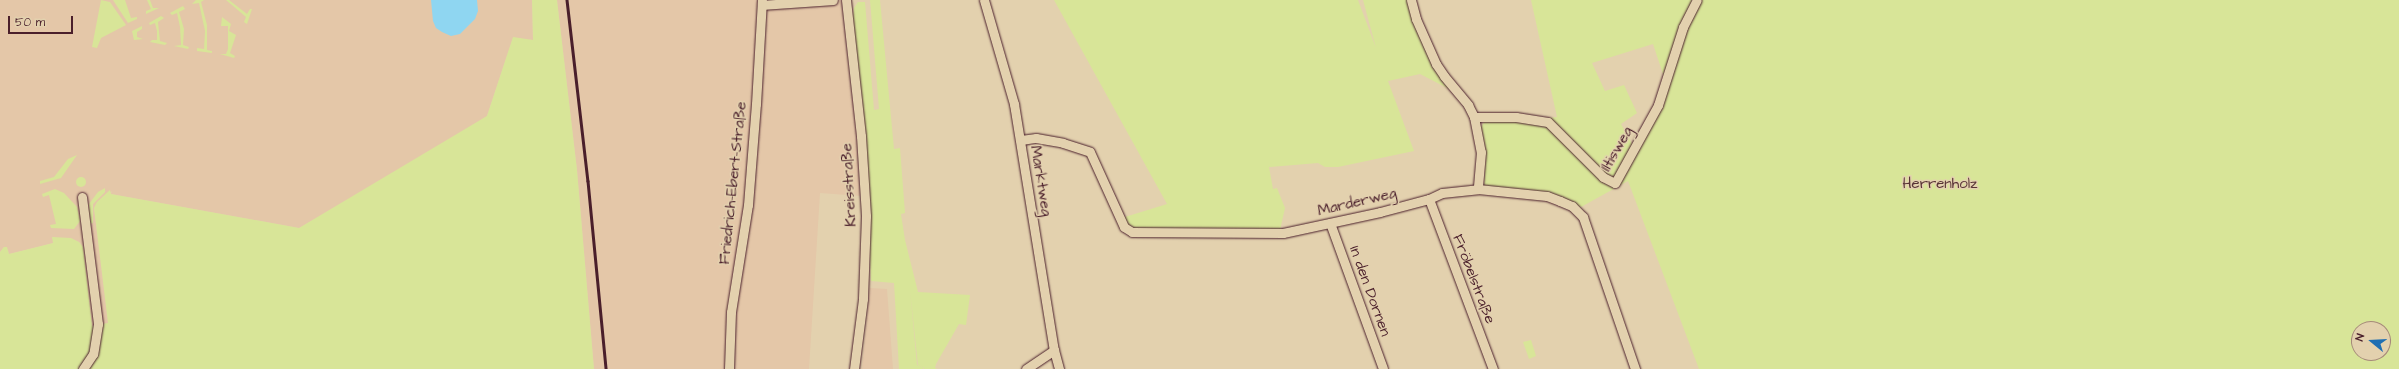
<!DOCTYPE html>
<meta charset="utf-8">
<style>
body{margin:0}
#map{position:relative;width:2399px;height:369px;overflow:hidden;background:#e3d1ae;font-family:"Architects Daughter",sans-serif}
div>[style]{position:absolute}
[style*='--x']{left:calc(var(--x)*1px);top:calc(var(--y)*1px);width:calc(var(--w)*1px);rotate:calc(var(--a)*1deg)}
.built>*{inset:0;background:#e4c7a8}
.green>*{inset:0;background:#d8e598}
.round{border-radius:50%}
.water>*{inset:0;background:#8fd6f1}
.roads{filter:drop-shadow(0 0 1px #4a1f2b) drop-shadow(0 0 1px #4a1f2b)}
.minor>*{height:9px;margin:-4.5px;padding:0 4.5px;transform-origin:4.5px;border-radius:4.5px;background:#e3d1ae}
.rail>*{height:2.5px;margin:-1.25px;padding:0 1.25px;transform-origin:1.25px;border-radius:1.25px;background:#4a1f2b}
span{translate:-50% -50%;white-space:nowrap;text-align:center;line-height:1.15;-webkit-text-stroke:3px #e3d1ae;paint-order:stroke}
.street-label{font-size:15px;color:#4a1f2b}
.park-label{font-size:15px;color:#583336}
.north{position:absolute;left:2351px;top:321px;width:40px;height:40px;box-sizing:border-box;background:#e3d1ae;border:1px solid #a68a7a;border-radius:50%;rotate:288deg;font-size:11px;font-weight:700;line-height:16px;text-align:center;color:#4a1f2b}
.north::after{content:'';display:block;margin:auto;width:14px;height:18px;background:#1f6fb2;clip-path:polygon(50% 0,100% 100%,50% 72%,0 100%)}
.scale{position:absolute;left:8px;top:16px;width:65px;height:18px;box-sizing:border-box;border:2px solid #4a1f2b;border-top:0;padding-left:5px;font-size:12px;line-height:14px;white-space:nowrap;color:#4a1f2b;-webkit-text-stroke:3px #e3d1ae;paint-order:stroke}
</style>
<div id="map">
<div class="built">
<div style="clip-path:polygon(0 0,532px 0,533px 40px,513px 38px,487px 116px,407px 168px,299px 228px,111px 194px,112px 191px,94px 208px,109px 323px,92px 326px,81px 244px,79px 242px,52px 237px,54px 243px,9px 254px,7px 248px,4px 247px,0 252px)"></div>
<div style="clip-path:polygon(557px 0,843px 0,858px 136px,860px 196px,820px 193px,809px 369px,594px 369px,577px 170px)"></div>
<div style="clip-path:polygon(870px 288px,887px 289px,893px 369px,862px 369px)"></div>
</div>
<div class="green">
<div style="clip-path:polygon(101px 0,110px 2px,126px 25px,101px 38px,97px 48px,92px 47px)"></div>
<div style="clip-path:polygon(113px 0,125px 0,131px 18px,137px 17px,137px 19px,128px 23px)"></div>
<div style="clip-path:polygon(147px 0,150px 0,153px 8px,159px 8px,146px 14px,146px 11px,151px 9px)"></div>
<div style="clip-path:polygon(196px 0,204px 0,201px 2px,207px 25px,207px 50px,212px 51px,212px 53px,197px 51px,197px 48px,204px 49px,205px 31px,199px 3px,192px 4px)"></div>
<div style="clip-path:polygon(226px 0,229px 0,247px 14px,250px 9px,252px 9px,247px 24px,244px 22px,246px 17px)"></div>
<div style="clip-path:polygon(532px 0,557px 0,577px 170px,594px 369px,0 369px,0 252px,4px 247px,7px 247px,9px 254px,53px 243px,52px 237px,71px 238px,79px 242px,83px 247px,92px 326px,108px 323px,94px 208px,97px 202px,110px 190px,111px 194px,299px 228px,487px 116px,513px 37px,533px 40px)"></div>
<div style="clip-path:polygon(870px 0,880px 0,894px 149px,900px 148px,905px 213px,901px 214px,905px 240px,918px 292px,970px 295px,966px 325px,959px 324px,936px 364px,935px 368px,937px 369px,924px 369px,924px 367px,918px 365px,910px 291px,917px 365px,924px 367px,923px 369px,899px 369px,894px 283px,871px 281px,868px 213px,852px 26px,854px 8px,858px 2px,865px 2px,874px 110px,879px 109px)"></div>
<div style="clip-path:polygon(1054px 0,1358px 0,1376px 48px,1363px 0,1409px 0,1453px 91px,1420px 74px,1388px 81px,1414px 151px,1338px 167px,1325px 167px,1318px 163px,1269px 167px,1273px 189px,1277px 188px,1285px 208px,1280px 230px,1136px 229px,1128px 226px,1125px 217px,1167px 204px)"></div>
<div style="clip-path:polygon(evenodd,1531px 0,2399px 0,2399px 369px,1699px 369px,1628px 181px,1581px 207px,1564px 199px,1484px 187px,1486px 151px,1481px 127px,1485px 121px,1516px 122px,1557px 117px,1531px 0,1653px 44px,1667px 86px,1636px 151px,1621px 124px,1637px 113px,1624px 85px,1605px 91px,1592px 63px,1653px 44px,1531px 0,2359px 329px,2383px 329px,2383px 353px,2359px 353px,2359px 329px)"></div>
<div style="clip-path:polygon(183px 6px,185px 9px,179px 12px,184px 29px,183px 45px,189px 47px,188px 49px,174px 46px,181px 45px,180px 27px,177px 13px,172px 15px,170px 13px)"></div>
<div style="clip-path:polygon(161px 16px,164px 18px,158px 22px,160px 41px,167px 43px,165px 45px,150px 42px,152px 40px,157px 40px,157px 31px,155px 23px,150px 25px,149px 23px)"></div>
<div style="clip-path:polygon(222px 17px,231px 24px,229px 31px,236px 35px,230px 53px,235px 56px,234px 58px,220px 54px,226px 54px,228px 49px,228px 26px,221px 26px)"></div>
<div style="clip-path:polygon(142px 26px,142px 29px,137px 32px,137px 37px,143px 39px,134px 40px,132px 31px)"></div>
<div style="clip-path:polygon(77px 155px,61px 178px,40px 184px,40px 181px,54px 177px,68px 159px)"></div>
<div class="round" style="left:76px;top:177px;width:10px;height:10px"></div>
<div style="clip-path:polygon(105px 188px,105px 192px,93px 204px,93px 223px,90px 224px,89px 204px,98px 192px)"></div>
<div style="clip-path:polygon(55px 189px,64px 193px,77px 207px,80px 221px,74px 229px,51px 228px,50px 225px,56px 224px,49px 195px,43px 197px,42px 194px)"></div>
<div style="clip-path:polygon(1531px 340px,1536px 356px,1529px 359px,1523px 342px)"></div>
</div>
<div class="water">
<div style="clip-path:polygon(431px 0,477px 0,478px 11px,475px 19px,460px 34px,451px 36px,442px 32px,436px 28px,433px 21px)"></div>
</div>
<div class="roads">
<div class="minor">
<div style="--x:846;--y:0;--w:137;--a:83.7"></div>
<div style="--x:861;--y:136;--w:80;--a:86.4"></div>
<div style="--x:866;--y:216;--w:83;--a:92.1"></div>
<div style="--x:863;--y:299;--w:71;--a:97.3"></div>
<div style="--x:984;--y:0;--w:108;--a:73.9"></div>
<div style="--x:1014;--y:104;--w:249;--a:80.8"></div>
<div style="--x:1054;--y:350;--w:20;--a:75"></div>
<div style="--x:1411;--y:0;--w:20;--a:75"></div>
<div style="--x:1416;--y:19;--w:49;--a:66"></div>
<div style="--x:1436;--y:64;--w:14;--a:56"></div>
<div style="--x:1444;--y:76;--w:38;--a:50"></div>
<div style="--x:1468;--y:105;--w:13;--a:63"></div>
<div style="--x:1474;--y:117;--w:36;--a:79"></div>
<div style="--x:1481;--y:152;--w:37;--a:95"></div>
<div style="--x:762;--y:5;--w:71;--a:-4"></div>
<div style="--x:1474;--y:117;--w:42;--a:0"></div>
<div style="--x:1516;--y:117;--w:32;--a:9"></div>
<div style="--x:1548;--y:122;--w:78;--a:45"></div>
<div style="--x:1603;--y:177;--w:13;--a:27"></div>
<div style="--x:1615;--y:183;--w:89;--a:-61.1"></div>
<div style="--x:1658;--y:105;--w:82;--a:-72.2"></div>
<div style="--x:1683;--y:27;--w:30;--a:-63"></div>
<div style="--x:1021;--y:140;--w:15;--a:-8"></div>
<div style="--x:1036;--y:138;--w:27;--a:10"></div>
<div style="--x:1063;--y:143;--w:28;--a:18"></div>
<div style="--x:1090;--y:152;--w:82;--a:65.6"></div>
<div style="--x:1124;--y:227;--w:9;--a:32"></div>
<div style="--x:1132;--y:232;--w:151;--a:0.4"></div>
<div style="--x:1283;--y:233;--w:99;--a:-12.2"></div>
<div style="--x:1380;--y:212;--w:51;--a:-14.9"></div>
<div style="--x:1429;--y:199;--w:14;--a:-25"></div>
<div style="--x:1442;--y:193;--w:36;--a:-6"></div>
<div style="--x:1478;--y:189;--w:69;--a:5.8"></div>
<div style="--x:1547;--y:196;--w:14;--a:21"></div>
<div style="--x:1560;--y:201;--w:13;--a:23"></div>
<div style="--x:1572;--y:206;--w:16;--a:45"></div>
<div style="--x:1583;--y:217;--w:161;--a:71.1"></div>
<div style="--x:82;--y:197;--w:128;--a:82.8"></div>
<div style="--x:98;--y:324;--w:30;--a:99"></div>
<div style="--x:93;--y:354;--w:18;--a:124"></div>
<div style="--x:1429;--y:199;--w:182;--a:69.4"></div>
<div style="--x:1330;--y:223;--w:155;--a:70"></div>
<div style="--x:729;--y:369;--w:57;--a:-88"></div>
<div style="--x:731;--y:312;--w:108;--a:-81"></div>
<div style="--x:748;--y:205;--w:101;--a:-85.5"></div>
<div style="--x:756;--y:104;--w:104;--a:-86.7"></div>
<div style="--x:1026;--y:369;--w:34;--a:-34"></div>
</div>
</div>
<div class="rail">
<div style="--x:567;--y:0;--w:182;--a:83.4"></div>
<div style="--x:588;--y:181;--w:189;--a:84.5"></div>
</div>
<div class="street-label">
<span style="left:1617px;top:149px;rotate:-60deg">Iltisweg</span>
<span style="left:1041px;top:181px;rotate:81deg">Marktweg</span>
<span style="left:733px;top:183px;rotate:-84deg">Friedrich-Ebert-Straße</span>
<span style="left:849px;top:185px;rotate:-93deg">Kreisstraße</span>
<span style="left:1357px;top:202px;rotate:-13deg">Marderweg</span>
<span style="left:1474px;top:279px;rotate:69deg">Fröbelstraße</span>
<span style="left:1370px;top:291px;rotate:70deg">In den Dornen</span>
</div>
<div class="park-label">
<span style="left:1940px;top:184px">Herrenholz</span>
</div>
<div class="north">N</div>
<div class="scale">50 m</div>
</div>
